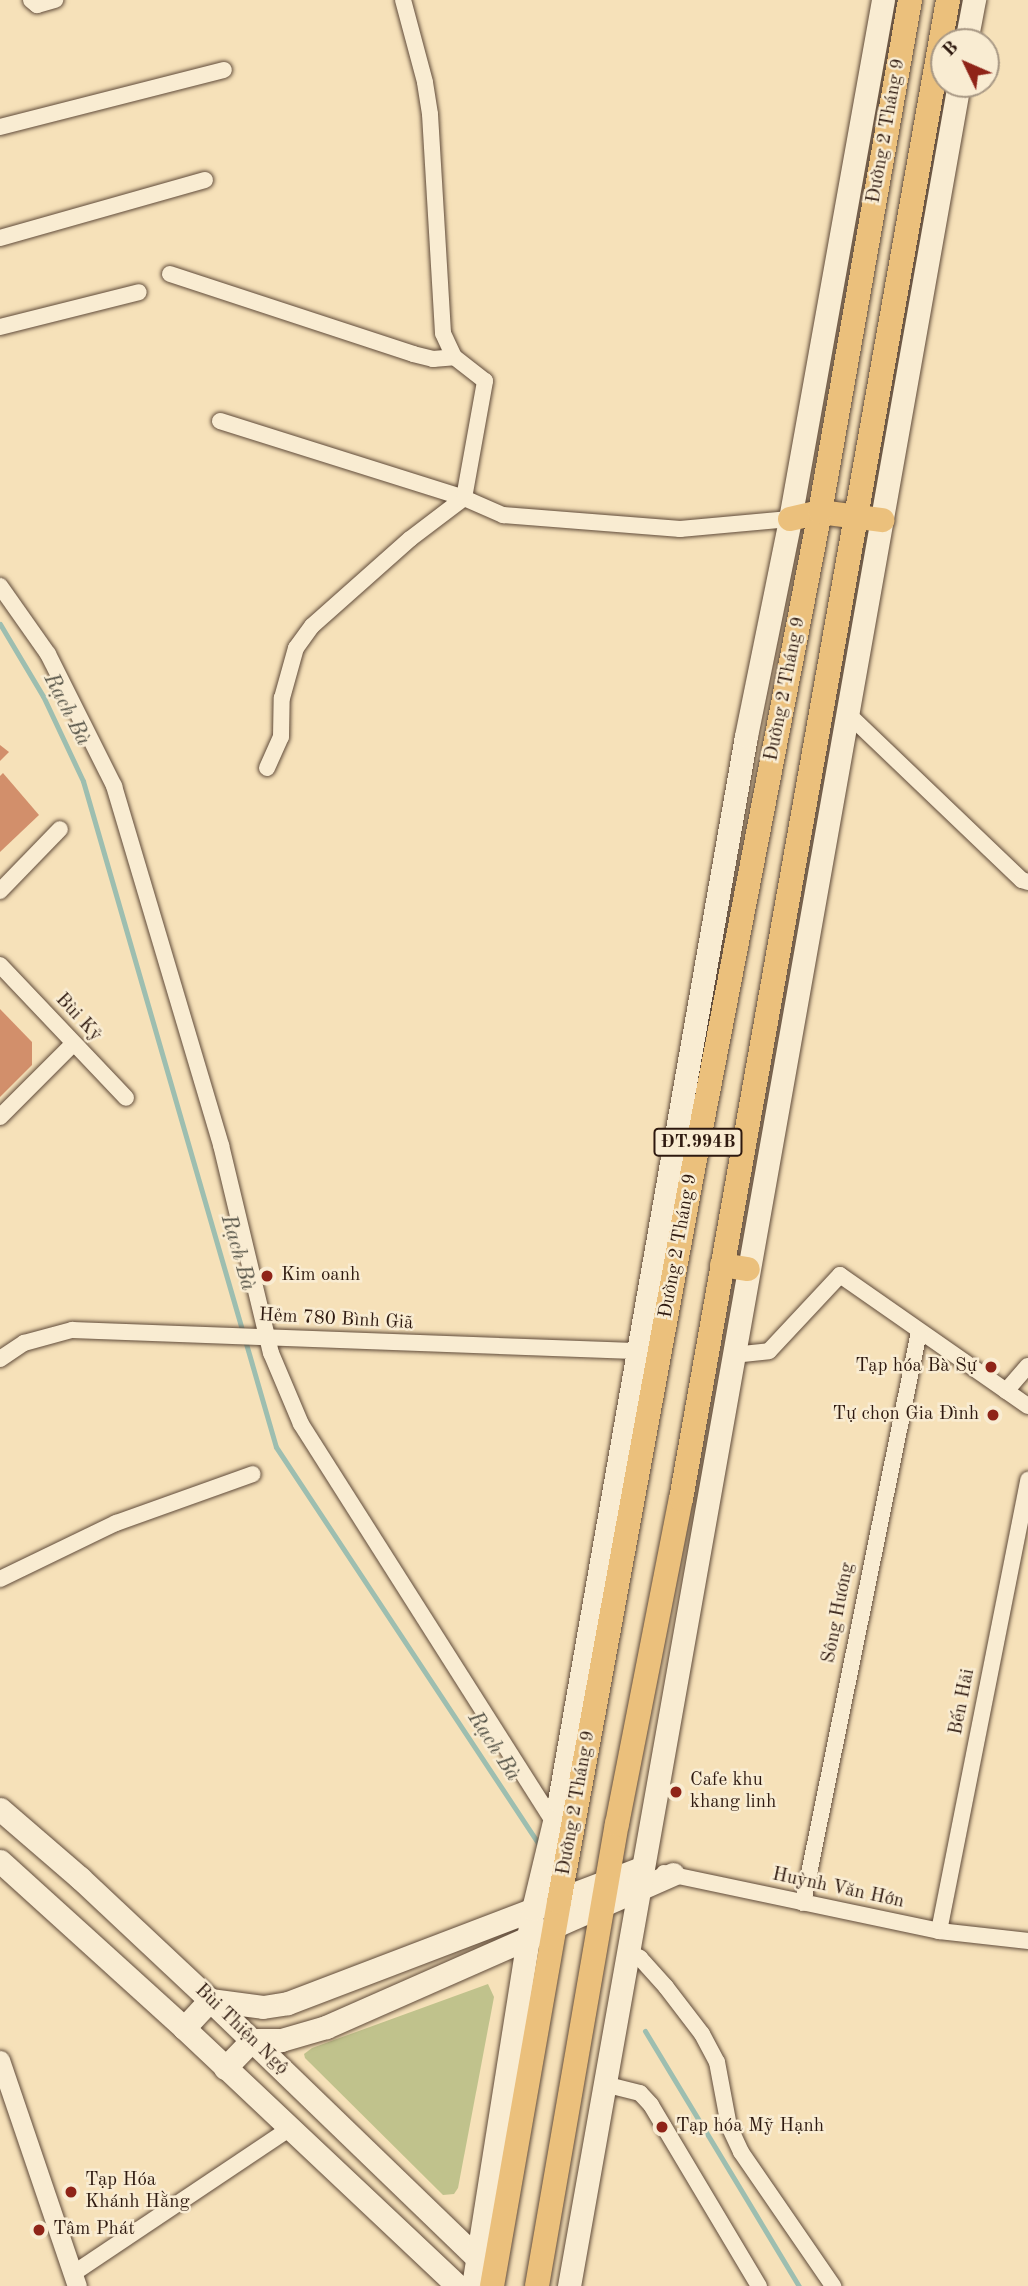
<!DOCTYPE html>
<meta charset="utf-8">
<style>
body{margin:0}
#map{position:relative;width:1028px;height:2286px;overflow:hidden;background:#f6e1b9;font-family:"Old Standard TT",serif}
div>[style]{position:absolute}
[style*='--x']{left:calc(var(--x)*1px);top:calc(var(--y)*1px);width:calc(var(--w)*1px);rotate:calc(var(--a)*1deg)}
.green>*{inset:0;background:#c0c28c}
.stream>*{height:5px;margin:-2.5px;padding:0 2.5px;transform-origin:2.5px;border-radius:2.5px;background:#9dbeb0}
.building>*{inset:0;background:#d28f6b}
.roads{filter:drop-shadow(0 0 2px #604b3a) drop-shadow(0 0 2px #604b3a)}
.minor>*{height:16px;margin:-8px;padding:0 8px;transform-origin:8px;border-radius:8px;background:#f9ecd2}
.tertiary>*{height:19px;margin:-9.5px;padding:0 9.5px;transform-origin:9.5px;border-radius:9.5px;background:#f9ecd2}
.secondary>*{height:23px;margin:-11.5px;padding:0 11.5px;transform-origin:11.5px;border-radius:11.5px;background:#f9ecd2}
.primary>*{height:24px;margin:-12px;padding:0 12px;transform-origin:12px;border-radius:12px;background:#ebc07c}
.dots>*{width:19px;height:19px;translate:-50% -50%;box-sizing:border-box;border:4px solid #f9ecd2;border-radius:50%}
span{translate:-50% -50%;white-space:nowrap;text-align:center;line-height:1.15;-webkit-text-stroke:5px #f9ecd2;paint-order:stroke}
.shield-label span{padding:2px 5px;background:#f9ecd2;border:2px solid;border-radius:5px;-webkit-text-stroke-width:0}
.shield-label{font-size:18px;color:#2e190f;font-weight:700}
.street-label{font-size:19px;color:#2e190f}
.poi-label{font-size:19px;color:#2e190f}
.left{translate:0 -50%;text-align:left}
.right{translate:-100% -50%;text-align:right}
.water-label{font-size:21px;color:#555347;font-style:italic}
.north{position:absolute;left:930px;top:28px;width:70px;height:70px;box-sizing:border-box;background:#f9ecd2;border:2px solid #a89884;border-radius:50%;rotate:314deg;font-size:19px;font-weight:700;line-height:28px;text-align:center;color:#2e190f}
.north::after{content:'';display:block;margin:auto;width:24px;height:32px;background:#8f2418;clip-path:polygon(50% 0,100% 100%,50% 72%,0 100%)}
</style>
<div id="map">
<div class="green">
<div style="clip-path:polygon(488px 1984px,494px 1997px,458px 2188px,454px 2194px,443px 2195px,305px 2058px,304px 2054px,312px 2048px)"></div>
</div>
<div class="stream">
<div style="--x:0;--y:624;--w:84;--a:59.2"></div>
<div style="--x:43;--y:696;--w:94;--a:64.8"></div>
<div style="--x:83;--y:781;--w:693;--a:73.84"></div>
<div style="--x:276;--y:1447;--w:477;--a:56.5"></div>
<div style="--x:645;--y:2031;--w:298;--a:58.9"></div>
</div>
<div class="building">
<div style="clip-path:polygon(0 745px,9px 752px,0 761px)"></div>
<div style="clip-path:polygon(3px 773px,39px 815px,0 852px,0 776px)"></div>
<div style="clip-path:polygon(0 1009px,32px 1042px,32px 1065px,0 1097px)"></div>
</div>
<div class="roads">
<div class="minor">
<div style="--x:31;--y:0;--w:8;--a:40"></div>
<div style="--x:37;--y:5;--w:19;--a:-16"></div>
<div style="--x:0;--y:127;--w:231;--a:-14.3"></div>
<div style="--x:0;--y:238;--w:213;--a:-15.8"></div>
<div style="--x:170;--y:274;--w:256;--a:18.2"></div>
<div style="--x:413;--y:354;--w:21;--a:14"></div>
<div style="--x:433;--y:359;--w:21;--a:-5"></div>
<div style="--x:0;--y:327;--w:143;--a:-14.1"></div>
<div style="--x:220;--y:421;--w:256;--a:17.5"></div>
<div style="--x:464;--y:498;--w:43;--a:23.6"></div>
<div style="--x:503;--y:515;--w:178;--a:4.5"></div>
<div style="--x:680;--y:529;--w:110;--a:-5.2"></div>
<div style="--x:0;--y:586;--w:83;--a:54.8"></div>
<div style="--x:48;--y:654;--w:148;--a:63.4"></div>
<div style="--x:114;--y:786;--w:375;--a:73.4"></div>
<div style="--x:221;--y:1145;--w:214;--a:76.5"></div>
<div style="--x:271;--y:1353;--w:77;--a:67.1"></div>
<div style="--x:301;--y:1424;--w:472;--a:57.6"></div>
<div style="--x:847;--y:713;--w:242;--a:43.7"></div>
<div style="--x:1022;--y:880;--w:6;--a:18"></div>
<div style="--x:267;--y:768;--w:34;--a:-66"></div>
<div style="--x:281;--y:737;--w:39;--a:-89"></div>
<div style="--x:282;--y:698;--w:52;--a:-74.4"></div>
<div style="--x:296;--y:648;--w:27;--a:-54"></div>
<div style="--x:312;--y:626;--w:131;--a:-41.6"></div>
<div style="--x:410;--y:539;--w:68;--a:-37.2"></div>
<div style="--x:464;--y:498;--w:119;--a:-79.8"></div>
<div style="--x:485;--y:381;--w:39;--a:-142"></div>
<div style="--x:454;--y:357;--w:26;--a:-115"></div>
<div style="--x:443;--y:333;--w:219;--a:-93.4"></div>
<div style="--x:430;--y:114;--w:32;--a:-99"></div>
<div style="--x:425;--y:82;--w:85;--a:-105"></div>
<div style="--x:0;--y:891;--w:86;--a:-45.9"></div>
<div style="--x:0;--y:965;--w:183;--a:46.5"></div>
<div style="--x:0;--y:1117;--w:103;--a:-45"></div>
<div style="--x:733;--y:1355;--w:36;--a:-6"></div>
<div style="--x:769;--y:1351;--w:104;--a:-46.9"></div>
<div style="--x:840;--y:1275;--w:229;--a:34.9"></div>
<div style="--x:0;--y:1359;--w:29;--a:-34"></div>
<div style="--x:24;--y:1343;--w:50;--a:-15.2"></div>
<div style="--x:72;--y:1330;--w:563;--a:2.14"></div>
<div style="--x:1006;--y:1391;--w:33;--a:-49"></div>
<div style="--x:0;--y:1579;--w:129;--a:-25.8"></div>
<div style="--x:116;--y:1523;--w:145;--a:-19.7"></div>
<div style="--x:664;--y:1873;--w:281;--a:11.9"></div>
<div style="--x:939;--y:1931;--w:90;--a:6.4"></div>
<div style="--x:803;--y:1903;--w:583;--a:-78.52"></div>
<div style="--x:939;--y:1931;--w:460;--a:-78.8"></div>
<div style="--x:627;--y:1951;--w:15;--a:28"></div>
<div style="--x:640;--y:1958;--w:39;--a:48"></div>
<div style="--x:666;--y:1987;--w:59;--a:52.5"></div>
<div style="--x:702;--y:2034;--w:32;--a:62"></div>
<div style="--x:717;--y:2062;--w:65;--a:79.4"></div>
<div style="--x:729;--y:2126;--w:29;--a:65"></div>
<div style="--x:741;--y:2152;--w:163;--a:55.5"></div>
<div style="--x:604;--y:2084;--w:37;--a:14"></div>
<div style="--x:640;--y:2093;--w:16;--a:47"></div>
<div style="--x:651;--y:2105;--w:211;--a:59.2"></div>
<div style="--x:74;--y:2273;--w:259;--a:-33.8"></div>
</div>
<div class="tertiary">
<div style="--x:0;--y:2060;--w:239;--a:71.2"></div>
</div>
<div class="secondary">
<div style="--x:966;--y:42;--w:43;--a:-79.2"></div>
<div style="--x:0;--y:1809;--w:106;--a:40.8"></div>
<div style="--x:80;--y:1878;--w:178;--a:43.2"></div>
<div style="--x:210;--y:2000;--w:370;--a:44"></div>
<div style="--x:0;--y:1861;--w:248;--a:42.2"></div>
<div style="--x:184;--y:2028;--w:376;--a:43.3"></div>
<div style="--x:184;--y:2028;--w:38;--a:-47"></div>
<div style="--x:210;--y:2000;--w:53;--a:7.5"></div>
<div style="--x:263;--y:2007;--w:25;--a:-9"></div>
<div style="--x:288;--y:2003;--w:378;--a:-20.9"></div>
<div style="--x:225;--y:2068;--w:39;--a:-46"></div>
<div style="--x:252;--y:2040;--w:29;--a:0"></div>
<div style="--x:281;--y:2040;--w:47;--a:-16.1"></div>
<div style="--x:326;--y:2027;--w:379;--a:-23.8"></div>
<div style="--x:473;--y:2286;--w:382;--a:-81"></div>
<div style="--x:533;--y:1909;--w:111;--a:-76.5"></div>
<div style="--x:559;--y:1801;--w:1081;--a:-80.04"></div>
<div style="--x:746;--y:736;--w:221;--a:-78.5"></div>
<div style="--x:790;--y:519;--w:527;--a:-79.84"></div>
<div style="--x:569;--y:2286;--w:2236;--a:-79.96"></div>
</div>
<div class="primary">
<div style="--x:790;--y:519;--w:31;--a:-13"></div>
<div style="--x:820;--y:512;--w:63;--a:7.4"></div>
<div style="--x:722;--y:1265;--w:26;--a:9"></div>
<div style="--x:492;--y:2286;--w:390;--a:-80.1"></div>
<div style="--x:559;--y:1902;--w:744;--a:-79.63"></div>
<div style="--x:693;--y:1170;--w:670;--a:-79.08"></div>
<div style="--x:820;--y:512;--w:520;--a:-80.03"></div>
<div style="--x:537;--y:2286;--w:469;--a:-80.2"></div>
<div style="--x:617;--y:1824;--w:331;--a:-78.9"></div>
<div style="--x:681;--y:1499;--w:1523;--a:-79.9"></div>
</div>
</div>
<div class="dots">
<div style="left:267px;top:1276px;background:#8f2418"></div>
<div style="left:991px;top:1367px;background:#8f2418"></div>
<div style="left:993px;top:1415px;background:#8f2418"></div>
<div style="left:676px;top:1792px;background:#8f2418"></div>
<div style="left:662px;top:2127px;background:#8f2418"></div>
<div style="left:71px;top:2192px;background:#8f2418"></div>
<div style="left:39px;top:2230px;background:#8f2418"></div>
</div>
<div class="shield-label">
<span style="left:698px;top:1142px">ĐT.994B</span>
</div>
<div class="street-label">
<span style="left:887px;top:131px;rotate:-80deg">Đường 2 Tháng 9</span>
<span style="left:786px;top:689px;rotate:-79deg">Đường 2 Tháng 9</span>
<span style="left:78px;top:1018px;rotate:47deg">Bùi Kỷ</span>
<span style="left:679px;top:1246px;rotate:-80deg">Đường 2 Tháng 9</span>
<span style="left:336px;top:1320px;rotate:3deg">Hẻm 780 Bình Giã</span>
<span style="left:839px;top:1613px;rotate:-79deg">Sông Hương</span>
<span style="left:963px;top:1702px;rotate:-79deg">Bến Hải</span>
<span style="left:577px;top:1803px;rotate:-80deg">Đường 2 Tháng 9</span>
<span style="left:838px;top:1889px;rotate:12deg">Huỳnh Văn Hớn</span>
<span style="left:241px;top:2030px;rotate:44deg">Bùi Thiện Ngộ</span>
</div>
<div class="poi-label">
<span class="left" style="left:281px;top:1276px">Kim oanh</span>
<span class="right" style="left:977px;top:1367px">Tạp hóa Bà Sự</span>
<span class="right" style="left:979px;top:1415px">Tự chọn Gia Đình</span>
<span class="left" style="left:690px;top:1792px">Cafe khu<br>khang linh</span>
<span class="left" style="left:676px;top:2127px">Tạp hóa Mỹ Hạnh</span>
<span class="left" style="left:85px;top:2192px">Tạp Hóa<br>Khánh Hằng</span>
<span class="left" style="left:53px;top:2230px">Tâm Phát</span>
</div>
<div class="water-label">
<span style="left:66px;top:710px;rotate:63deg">Rạch Bà</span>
<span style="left:237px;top:1253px;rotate:74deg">Rạch Bà</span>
<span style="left:493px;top:1747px;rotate:57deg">Rạch Bà</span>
</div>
<div class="north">B</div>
</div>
